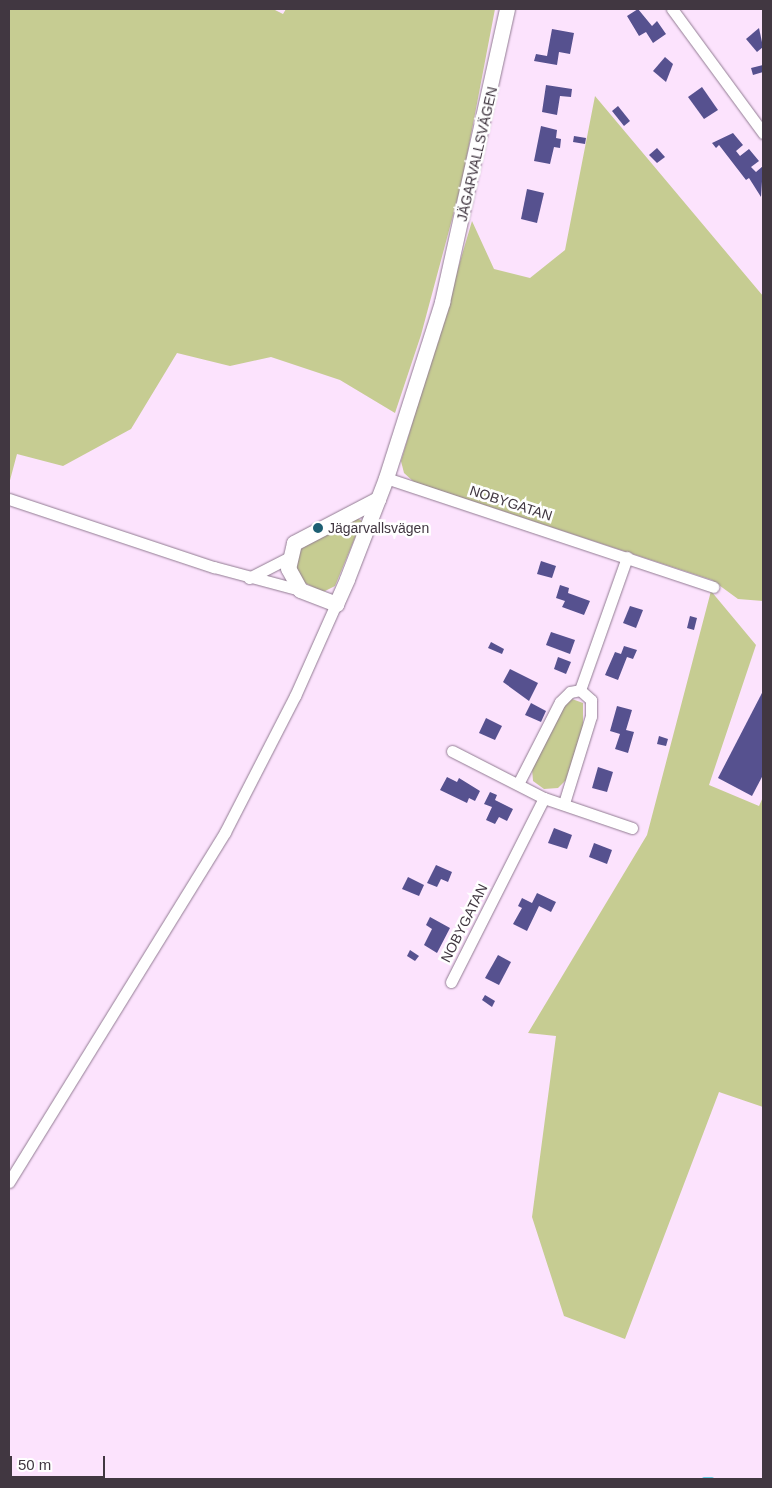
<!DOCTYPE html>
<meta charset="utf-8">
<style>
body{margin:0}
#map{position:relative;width:772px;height:1488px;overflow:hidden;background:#fce3fd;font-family:Arial,sans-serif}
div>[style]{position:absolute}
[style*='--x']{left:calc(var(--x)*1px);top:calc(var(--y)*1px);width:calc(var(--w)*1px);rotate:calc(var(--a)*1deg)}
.green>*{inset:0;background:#c6cc92}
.stream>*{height:4px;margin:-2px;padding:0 2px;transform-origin:2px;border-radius:2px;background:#69cce5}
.building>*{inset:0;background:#56518f}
.roads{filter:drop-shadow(0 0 1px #917b92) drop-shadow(0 0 1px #917b92)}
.street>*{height:11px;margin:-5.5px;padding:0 5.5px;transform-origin:5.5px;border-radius:5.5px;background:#fff}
.secondary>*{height:15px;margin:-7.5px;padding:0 7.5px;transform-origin:7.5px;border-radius:7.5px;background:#fff}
.dots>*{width:14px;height:14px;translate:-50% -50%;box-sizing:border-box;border:2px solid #fff;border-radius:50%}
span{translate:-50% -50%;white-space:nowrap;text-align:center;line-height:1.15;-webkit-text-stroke:5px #fff;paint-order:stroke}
.street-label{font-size:14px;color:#413741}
.poi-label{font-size:14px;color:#413741}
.left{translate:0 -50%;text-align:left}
.frame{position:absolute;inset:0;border:10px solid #413741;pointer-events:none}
.scale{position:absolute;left:10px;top:1456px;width:95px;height:22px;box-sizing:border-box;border:2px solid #413741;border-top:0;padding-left:6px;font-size:15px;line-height:18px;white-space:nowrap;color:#413741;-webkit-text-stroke:4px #fff;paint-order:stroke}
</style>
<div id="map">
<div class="green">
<div style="clip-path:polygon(9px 9px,273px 9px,283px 14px,286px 9px,495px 9px,462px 182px,421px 335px,395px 413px,340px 380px,271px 357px,230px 366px,177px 353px,131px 429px,63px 466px,17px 454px,9px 484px)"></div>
<div style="clip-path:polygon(595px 96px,763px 296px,763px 601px,738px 599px,712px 580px,414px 482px,404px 473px,401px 461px,472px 221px,494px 269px,530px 278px,565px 250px)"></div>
<div style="clip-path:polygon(357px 518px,362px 521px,335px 586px,323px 592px,299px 580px,294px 561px,301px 546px)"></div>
<div style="clip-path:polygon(711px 591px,756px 645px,709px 785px,759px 806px,763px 797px,763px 1107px,719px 1092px,625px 1339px,564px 1316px,532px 1217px,556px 1036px,528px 1033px,647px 835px)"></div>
<div style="clip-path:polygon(572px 699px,583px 703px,583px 726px,566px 780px,558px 788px,544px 789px,533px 781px,532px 768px,564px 706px)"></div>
</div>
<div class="stream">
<div style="--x:704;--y:1479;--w:8;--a:0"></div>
</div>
<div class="building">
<div style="clip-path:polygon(638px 9px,652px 26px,657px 21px,666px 34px,653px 43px,646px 32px,639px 36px,627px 16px)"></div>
<div style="clip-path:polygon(759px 28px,763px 47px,757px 52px,746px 39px)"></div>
<div style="clip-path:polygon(552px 29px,574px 33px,570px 54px,559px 52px,557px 65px,534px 61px,536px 54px,547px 56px)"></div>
<div style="clip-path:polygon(665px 57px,673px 64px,666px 82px,653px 71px)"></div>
<div style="clip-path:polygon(763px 65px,763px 72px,753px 75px,751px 68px)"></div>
<div style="clip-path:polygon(546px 85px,572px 89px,571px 97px,560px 96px,557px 115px,542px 112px)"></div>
<div style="clip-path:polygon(702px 87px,718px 110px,704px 119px,688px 97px)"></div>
<div style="clip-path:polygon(618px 106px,630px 121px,624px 126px,612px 111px)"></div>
<div style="clip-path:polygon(541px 126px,557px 130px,556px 138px,561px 139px,560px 148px,554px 147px,550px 164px,534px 161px)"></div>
<div style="clip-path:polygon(733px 133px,743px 145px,736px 151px,740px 156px,749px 149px,759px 161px,751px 167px,756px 172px,763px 166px,761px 197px,749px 178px,746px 180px,719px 145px,716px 148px,712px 143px)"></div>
<div style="clip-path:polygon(574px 136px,586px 138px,585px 144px,573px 142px)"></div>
<div style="clip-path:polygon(657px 148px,665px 157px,657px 163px,649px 155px)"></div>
<div style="clip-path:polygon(527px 189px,544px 193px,537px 223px,521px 219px)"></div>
<div style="clip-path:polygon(541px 561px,556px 566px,552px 578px,537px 574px)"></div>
<div style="clip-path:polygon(560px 585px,569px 588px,568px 593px,590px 601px,584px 615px,562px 607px,565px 601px,556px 598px)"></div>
<div style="clip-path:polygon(630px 606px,643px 610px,636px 628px,623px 623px)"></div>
<div style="clip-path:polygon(690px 616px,697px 618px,694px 630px,687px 628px)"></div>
<div style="clip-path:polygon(551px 632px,575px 640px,570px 654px,546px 645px)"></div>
<div style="clip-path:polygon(491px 642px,504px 649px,502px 654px,488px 648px)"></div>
<div style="clip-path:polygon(624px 646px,637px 650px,633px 659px,627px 657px,618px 680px,605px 675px,615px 652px,621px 654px)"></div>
<div style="clip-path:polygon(558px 657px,571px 662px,566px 674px,554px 669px)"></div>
<div style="clip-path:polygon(510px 669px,538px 683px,529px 701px,503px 682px)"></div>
<div style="clip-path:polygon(763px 691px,763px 775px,752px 796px,718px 778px)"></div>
<div style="clip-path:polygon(531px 703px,546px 711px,541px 722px,525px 715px)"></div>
<div style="clip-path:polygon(617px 706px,632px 710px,626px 730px,634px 732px,628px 753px,615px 749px,620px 734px,610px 731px)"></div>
<div style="clip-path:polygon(486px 718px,502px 726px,495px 740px,479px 733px)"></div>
<div style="clip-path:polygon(659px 736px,668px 739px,666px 746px,657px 744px)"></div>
<div style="clip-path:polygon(598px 767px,613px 772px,607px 792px,592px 788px)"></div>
<div style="clip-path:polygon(447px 777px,457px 782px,459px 778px,480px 791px,475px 801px,469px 798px,467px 803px,440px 790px)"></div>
<div style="clip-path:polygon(490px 792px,497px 795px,495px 800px,513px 809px,507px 821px,499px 817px,495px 824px,486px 820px,492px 807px,484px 804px)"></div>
<div style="clip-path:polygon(554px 828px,572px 835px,567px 849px,548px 843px)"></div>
<div style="clip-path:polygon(594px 843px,612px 850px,607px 864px,589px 857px)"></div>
<div style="clip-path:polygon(436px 865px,452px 872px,448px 882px,441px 879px,437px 887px,427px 883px)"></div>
<div style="clip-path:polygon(408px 877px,424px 885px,419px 896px,402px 889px)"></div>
<div style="clip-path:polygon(537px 893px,556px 902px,551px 912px,539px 906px,527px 931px,513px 924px,522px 908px,518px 906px,522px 898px,532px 903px)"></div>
<div style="clip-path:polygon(430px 917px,450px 928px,437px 953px,424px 945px,432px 929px,426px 925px)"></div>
<div style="clip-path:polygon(410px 950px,419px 956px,415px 961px,407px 956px)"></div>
<div style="clip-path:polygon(498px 955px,511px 962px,499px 985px,485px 978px)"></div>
<div style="clip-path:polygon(485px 995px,495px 1001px,492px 1007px,482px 1000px)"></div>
</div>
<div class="roads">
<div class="street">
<div style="--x:672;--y:9;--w:154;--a:53.7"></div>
<div style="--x:386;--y:478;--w:345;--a:18.4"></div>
<div style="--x:9;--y:499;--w:216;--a:18.4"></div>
<div style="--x:214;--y:567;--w:89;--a:15"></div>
<div style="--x:249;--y:578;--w:44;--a:-27.1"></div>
<div style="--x:580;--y:690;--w:141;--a:-70.5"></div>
<div style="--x:452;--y:751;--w:103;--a:27.1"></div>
<div style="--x:544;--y:798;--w:93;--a:18.8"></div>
<div style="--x:518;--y:784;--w:92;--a:-62.9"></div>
<div style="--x:560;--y:702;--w:14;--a:-45"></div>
<div style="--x:570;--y:692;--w:10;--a:-11"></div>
<div style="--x:580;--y:690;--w:15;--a:42"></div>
<div style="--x:591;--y:700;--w:16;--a:90"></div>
<div style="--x:591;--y:716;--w:91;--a:107.2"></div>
<div style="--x:451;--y:982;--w:206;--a:-63.2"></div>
<div style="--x:9;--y:1182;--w:411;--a:-58.3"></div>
<div style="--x:225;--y:832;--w:153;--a:-62.8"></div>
<div style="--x:295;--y:696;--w:101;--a:-66"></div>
</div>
<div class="secondary">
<div style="--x:378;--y:499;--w:95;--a:152.4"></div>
<div style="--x:294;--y:543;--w:26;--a:103"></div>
<div style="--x:288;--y:568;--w:25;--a:61"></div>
<div style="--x:300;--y:590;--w:39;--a:21"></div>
<div style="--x:336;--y:604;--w:27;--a:-66"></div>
<div style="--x:347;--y:579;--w:86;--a:-68.8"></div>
<div style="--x:378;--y:499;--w:22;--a:-69"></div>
<div style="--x:386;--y:478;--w:185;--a:-72.3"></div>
<div style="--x:442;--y:302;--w:300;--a:-77.5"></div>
</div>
</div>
<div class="dots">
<div style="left:318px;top:528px;background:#1d5f73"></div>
</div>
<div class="street-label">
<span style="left:477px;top:154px;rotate:-77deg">JÄGARVALLSVÄGEN</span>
<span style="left:511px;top:503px;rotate:18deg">NOBYGATAN</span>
<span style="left:464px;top:923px;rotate:-63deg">NOBYGATAN</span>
</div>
<div class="poi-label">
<span class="left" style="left:328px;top:528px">Jägarvallsvägen</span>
</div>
<div class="frame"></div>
<div class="scale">50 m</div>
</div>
